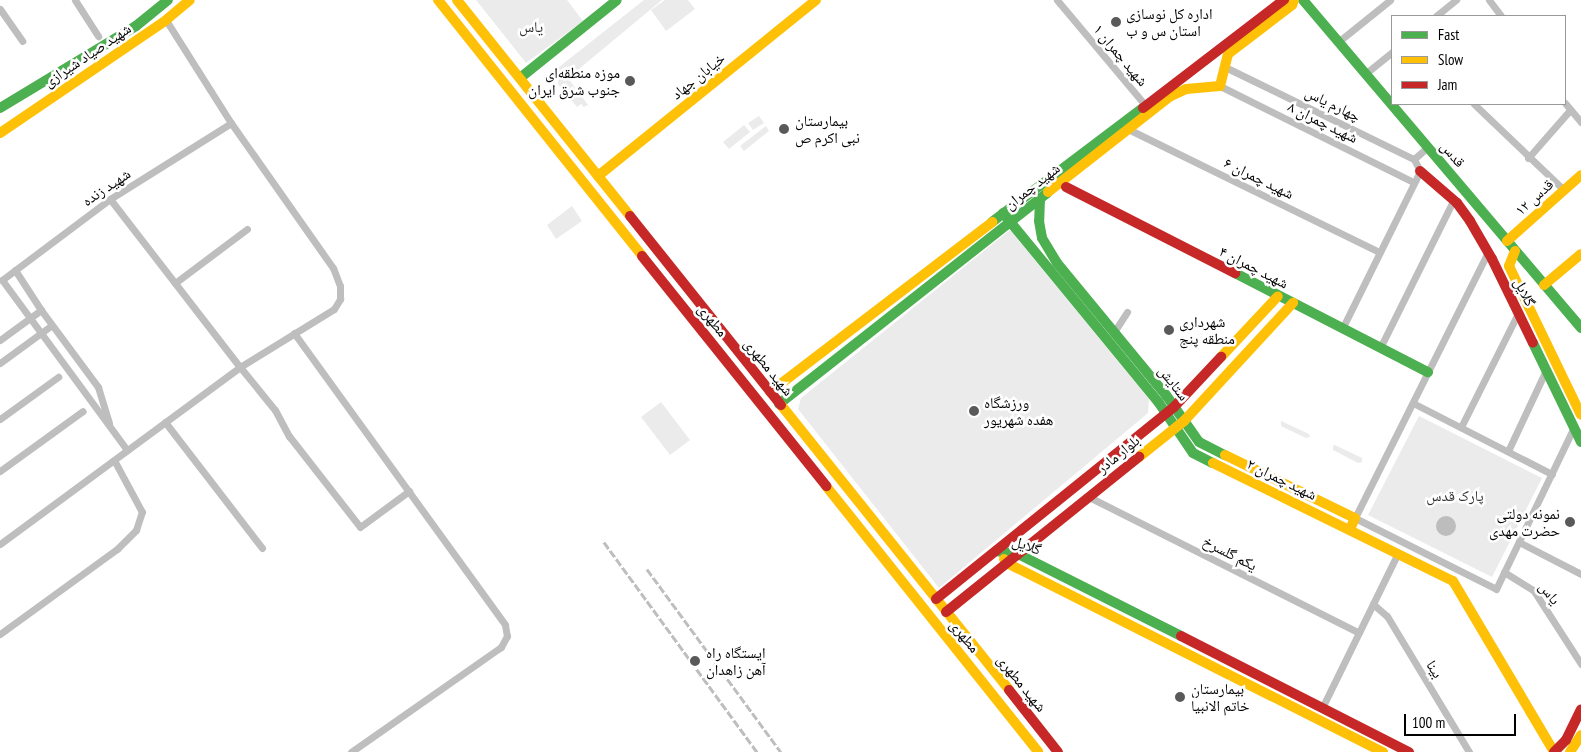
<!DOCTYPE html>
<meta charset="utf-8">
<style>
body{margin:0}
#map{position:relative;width:1581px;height:752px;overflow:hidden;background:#fff;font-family:"PT Sans Narrow","Noto Naskh Arabic",sans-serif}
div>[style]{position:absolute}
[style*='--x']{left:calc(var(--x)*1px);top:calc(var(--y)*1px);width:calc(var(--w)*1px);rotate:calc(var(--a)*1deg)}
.green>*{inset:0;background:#ebebeb}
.water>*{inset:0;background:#bdbdbd}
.round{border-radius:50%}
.street>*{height:7px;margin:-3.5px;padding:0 3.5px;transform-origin:3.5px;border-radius:3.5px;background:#bebebe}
.fast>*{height:10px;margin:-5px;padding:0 5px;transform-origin:5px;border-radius:5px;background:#4caf50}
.slow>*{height:10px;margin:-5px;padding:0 5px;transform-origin:5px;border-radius:5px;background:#ffc107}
.jam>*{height:10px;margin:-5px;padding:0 5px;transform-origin:5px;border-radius:5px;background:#c62828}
.rail>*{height:2.5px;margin-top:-1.25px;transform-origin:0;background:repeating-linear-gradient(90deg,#bebebe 0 8px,transparent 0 10.5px)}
.dots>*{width:14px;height:14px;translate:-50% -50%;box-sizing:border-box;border:2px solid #fff;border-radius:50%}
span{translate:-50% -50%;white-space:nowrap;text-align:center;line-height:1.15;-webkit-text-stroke:5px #fff;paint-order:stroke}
.poi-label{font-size:15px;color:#000}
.left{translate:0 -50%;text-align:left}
.right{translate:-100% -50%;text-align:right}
.park-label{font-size:15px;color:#313131}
.street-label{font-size:15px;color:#000}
.legend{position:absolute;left:1391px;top:15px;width:175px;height:90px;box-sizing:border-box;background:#fff;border:1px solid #999;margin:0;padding:6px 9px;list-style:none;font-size:15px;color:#000}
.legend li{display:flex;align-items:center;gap:10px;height:25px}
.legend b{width:25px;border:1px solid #999}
.scale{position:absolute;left:1404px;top:714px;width:112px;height:22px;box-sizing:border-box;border:2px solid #000;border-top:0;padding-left:6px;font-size:15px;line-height:18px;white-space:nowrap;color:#000;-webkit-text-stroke:4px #fff;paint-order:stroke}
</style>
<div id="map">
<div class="green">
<div style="clip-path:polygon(476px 0,567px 0,583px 21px,526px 63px)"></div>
<div style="clip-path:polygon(644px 0,662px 0,568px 78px,588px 105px,584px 107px,581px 104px,577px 107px,558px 84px,559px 67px)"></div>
<div style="clip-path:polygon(665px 0,688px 0,695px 9px,666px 31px,651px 10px)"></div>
<div style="clip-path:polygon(759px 116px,764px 123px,753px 130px,748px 123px)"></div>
<div style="clip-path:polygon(744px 125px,750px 132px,729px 149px,723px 142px)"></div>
<div style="clip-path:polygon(766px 126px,769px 131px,744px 151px,740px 146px)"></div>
<div style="clip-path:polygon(572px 206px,582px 221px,556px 239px,547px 225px)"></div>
<div style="clip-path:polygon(1010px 230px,1149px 399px,1148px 413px,939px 588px,798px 409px,801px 398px)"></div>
<div style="clip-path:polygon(661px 402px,690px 440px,670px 455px,641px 417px)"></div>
<div style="clip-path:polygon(1419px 416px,1542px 478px,1492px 577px,1368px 515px)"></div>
<div style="clip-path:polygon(1281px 421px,1309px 434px,1310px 437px,1306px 438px,1281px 426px)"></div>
<div style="clip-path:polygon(1335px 445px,1362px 458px,1362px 462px,1358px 463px,1333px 450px,1333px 446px)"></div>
</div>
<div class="water">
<div class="round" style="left:1436px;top:516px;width:20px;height:20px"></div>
</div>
<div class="street">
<div style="--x:75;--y:0;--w:43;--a:57.4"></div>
<div style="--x:1057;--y:0;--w:137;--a:50"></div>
<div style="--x:1489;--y:0;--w:20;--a:53"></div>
<div style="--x:0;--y:9;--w:39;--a:55"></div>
<div style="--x:1436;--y:16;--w:26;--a:-39"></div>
<div style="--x:1338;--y:42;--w:67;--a:-38.9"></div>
<div style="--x:1225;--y:67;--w:210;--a:26"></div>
<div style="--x:1414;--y:159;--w:18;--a:-41"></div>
<div style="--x:1365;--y:74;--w:35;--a:-39"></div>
<div style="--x:1220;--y:86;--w:216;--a:26.4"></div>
<div style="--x:1565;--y:103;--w:25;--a:50"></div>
<div style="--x:1474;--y:104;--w:124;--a:43.7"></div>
<div style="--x:1128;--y:129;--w:280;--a:26.1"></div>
<div style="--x:1528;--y:158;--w:64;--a:-48.8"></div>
<div style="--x:110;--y:199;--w:212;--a:52.3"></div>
<div style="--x:240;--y:367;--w:55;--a:50.9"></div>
<div style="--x:275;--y:410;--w:30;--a:62"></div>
<div style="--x:289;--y:436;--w:115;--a:52"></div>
<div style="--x:360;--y:527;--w:61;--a:-36.3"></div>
<div style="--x:1488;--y:252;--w:297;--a:116.6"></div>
<div style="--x:1355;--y:518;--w:158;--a:26.7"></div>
<div style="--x:1496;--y:589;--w:180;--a:-64.3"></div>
<div style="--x:15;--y:270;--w:48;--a:57"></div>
<div style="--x:41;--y:310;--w:96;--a:53.5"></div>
<div style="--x:98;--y:387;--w:38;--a:73"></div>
<div style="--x:175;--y:283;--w:90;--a:-36.9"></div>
<div style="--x:1342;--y:329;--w:176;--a:-63.7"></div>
<div style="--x:1420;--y:171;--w:13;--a:-117"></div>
<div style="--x:1114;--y:332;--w:24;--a:-57"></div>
<div style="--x:294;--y:333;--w:360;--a:54.1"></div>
<div style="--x:505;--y:625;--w:11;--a:80"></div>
<div style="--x:507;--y:636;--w:13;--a:119"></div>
<div style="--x:501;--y:647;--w:183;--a:145"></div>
<div style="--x:0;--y:340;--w:51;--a:-36.2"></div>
<div style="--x:1380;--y:348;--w:166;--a:-63.6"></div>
<div style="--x:0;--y:363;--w:64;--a:-36.2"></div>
<div style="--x:1413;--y:403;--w:156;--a:27.1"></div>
<div style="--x:0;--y:419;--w:72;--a:-35.9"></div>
<div style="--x:165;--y:422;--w:159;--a:52.4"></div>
<div style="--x:1461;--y:427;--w:127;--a:-63.4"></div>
<div style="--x:127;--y:450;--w:211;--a:-126.3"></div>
<div style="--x:2;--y:280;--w:135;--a:-36.9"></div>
<div style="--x:110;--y:199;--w:143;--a:-32.1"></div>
<div style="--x:1508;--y:451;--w:89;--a:-64.9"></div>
<div style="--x:0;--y:471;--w:102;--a:-35.9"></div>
<div style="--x:1089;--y:497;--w:302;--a:26.7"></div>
<div style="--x:1519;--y:542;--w:70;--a:27.3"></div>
<div style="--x:0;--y:544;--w:298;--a:-36.4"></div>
<div style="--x:240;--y:367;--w:110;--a:-31.7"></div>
<div style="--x:334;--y:309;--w:12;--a:-59"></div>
<div style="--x:340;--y:299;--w:13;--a:-90"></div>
<div style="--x:340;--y:286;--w:19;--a:-111"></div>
<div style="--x:333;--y:268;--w:177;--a:-125.1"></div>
<div style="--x:231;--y:123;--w:122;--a:-122.3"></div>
<div style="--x:1504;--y:572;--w:36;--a:32"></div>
<div style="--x:1534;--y:591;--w:87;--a:57.2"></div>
<div style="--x:1373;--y:604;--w:18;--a:41"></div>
<div style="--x:1387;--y:616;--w:159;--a:58.9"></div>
<div style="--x:0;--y:634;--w:145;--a:-36"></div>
<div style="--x:117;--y:549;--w:27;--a:-45"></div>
<div style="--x:136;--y:530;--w:19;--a:-72"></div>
<div style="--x:142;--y:512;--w:59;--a:-118.3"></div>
<div style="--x:1322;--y:708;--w:173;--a:-63.9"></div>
</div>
<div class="fast">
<div style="--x:1303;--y:0;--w:430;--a:49.7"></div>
<div style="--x:520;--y:78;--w:124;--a:-38.8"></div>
<div style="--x:0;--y:108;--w:159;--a:-31.1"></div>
<div style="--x:136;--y:26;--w:41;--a:-39.1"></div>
<div style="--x:1040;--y:198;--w:23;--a:92"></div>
<div style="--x:1039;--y:221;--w:17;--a:80"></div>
<div style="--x:1042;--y:238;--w:29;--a:59"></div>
<div style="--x:1057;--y:263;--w:171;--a:50.5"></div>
<div style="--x:1166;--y:395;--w:57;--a:54.9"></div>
<div style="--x:1199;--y:442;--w:29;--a:27"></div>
<div style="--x:1003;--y:213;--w:246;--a:50.6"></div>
<div style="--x:1159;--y:403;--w:60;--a:55.8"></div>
<div style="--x:1193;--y:453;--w:22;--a:27"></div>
<div style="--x:992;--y:222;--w:189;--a:-37.1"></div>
<div style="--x:1235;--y:273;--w:217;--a:27.2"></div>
<div style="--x:1533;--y:343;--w:110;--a:64.1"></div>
<div style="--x:779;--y:404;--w:342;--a:-38.2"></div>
<div style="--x:996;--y:551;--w:22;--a:8"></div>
<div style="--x:1018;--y:554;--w:182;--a:26.7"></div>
</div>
<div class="slow">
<div style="--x:438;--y:0;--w:327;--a:51.4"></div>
<div style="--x:457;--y:0;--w:277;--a:51.3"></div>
<div style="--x:0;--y:133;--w:201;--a:-34.2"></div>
<div style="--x:166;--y:20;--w:31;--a:-40"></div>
<div style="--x:598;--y:176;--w:280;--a:-38.9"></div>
<div style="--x:1048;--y:192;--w:154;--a:-38.1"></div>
<div style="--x:1169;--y:97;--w:19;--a:-25"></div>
<div style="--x:1186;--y:89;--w:34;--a:-5"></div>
<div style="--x:1220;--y:86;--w:33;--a:-76"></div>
<div style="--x:1228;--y:54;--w:81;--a:-37.4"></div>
<div style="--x:1292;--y:5;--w:5;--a:-68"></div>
<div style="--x:1507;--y:241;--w:99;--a:-41.7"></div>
<div style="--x:1515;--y:251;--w:16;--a:112"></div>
<div style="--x:1509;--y:266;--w:165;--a:64.2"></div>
<div style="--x:1544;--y:285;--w:48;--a:-40"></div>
<div style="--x:1221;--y:357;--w:83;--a:-46.9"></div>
<div style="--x:770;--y:392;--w:280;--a:-37.4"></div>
<div style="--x:781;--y:405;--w:365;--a:51.3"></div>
<div style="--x:1225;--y:455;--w:144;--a:25.9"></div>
<div style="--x:1355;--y:518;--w:12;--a:114"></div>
<div style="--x:1139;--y:457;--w:58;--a:-38.7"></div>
<div style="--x:1184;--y:421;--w:161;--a:-47.3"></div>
<div style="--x:1213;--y:463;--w:267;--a:26.2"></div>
<div style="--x:1453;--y:581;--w:199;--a:59.4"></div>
<div style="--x:826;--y:486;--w:340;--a:51.4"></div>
<div style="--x:1004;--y:559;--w:5;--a:53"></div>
<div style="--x:1007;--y:563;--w:421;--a:26.7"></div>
<div style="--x:1570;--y:752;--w:20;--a:-57"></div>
</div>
<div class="jam">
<div style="--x:1143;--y:108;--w:178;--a:-37.5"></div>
<div style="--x:1420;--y:171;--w:49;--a:40.9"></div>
<div style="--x:1457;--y:203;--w:22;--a:54"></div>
<div style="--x:1470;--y:221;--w:44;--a:59.9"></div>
<div style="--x:1492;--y:259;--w:93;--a:64"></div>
<div style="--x:1066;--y:187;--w:190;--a:27"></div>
<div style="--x:630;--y:216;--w:242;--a:51.4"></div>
<div style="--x:642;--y:256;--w:295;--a:51.3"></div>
<div style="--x:936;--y:599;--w:306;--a:-38.9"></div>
<div style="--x:1174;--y:407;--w:69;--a:-46.8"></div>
<div style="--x:946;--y:612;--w:248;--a:-38.8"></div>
<div style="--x:1181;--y:636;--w:256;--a:27"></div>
<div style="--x:1009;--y:690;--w:79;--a:51.7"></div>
<div style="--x:1554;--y:752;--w:17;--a:-45"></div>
<div style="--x:1566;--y:740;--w:34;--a:-64"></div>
</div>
<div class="rail">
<div style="--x:604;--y:542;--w:260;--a:53.9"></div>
<div style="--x:647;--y:569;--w:227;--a:53.8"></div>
</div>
<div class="dots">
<div style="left:1116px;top:22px;background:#595959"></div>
<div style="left:630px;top:81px;background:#595959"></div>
<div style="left:784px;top:129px;background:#595959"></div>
<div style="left:1169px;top:330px;background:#595959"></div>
<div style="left:974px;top:411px;background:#595959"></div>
<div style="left:1570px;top:522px;background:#595959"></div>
<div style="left:695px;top:661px;background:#595959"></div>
<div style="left:1180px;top:697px;background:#595959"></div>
</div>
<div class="poi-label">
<span class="left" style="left:1126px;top:22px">اداره کل نوسازی<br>استان س و ب</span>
<span class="right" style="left:620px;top:81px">موزه منطقه‌ای<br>جنوب شرق ایران</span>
<span class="left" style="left:795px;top:129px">بیمارستان<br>نبی اکرم ص</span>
<span class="left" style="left:1179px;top:330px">شهرداری<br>منطقه پنج</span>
<span class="left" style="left:984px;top:411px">ورزشگاه<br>هفده شهریور</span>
<span class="right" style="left:1560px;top:522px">نمونه دولتی<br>حضرت مهدی</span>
<span class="left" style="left:706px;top:661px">ایستگاه راه<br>آهن زاهدان</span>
<span class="left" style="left:1191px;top:697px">بیمارستان<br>خاتم الانبیا</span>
</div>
<div class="park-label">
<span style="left:531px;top:27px">یاس</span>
<span style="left:1455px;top:496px">پارک قدس</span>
</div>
<div class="street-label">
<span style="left:87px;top:55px;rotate:-34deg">شهید صیاد شیرازی</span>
<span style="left:1121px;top:55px;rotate:50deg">شهید چمران ۱</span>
<span style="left:698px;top:76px;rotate:-39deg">خیابان جهاد</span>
<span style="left:1333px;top:104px;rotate:26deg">چهارم یاس</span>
<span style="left:1323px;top:122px;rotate:26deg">شهید چمران ۸</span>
<span style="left:1453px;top:154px;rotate:50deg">قدس</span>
<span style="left:1259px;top:178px;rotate:26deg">شهید چمران ۶</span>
<span style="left:1032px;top:186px;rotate:-38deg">شهید چمران</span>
<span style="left:106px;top:187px;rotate:-34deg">شهید زنده</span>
<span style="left:1534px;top:197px;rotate:-42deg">قدس ۱۲</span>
<span style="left:1254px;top:267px;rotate:27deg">شهید چمران ۴</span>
<span style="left:1525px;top:292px;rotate:64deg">گلایل</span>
<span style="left:713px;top:320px;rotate:51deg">مطهری</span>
<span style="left:769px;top:367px;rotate:51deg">شهید مطهری</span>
<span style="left:1174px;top:383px;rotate:52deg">ستایش</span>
<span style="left:1118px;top:454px;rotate:-39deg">بلوار مادر</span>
<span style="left:1282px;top:479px;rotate:26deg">شهید چمران ۲</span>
<span style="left:1027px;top:545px;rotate:20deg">گلایل</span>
<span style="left:1230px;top:553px;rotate:27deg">یکم گلسرخ</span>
<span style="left:1550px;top:593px;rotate:52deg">یاس</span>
<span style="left:965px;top:636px;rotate:51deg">مطهری</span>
<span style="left:1435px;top:669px;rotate:59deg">بینا</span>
<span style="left:1022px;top:683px;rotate:51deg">شهید مطهری</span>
</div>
<ul class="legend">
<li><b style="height:6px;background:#4caf50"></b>Fast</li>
<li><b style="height:6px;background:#ffc107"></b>Slow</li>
<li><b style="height:6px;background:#c62828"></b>Jam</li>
</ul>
<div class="scale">100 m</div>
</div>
